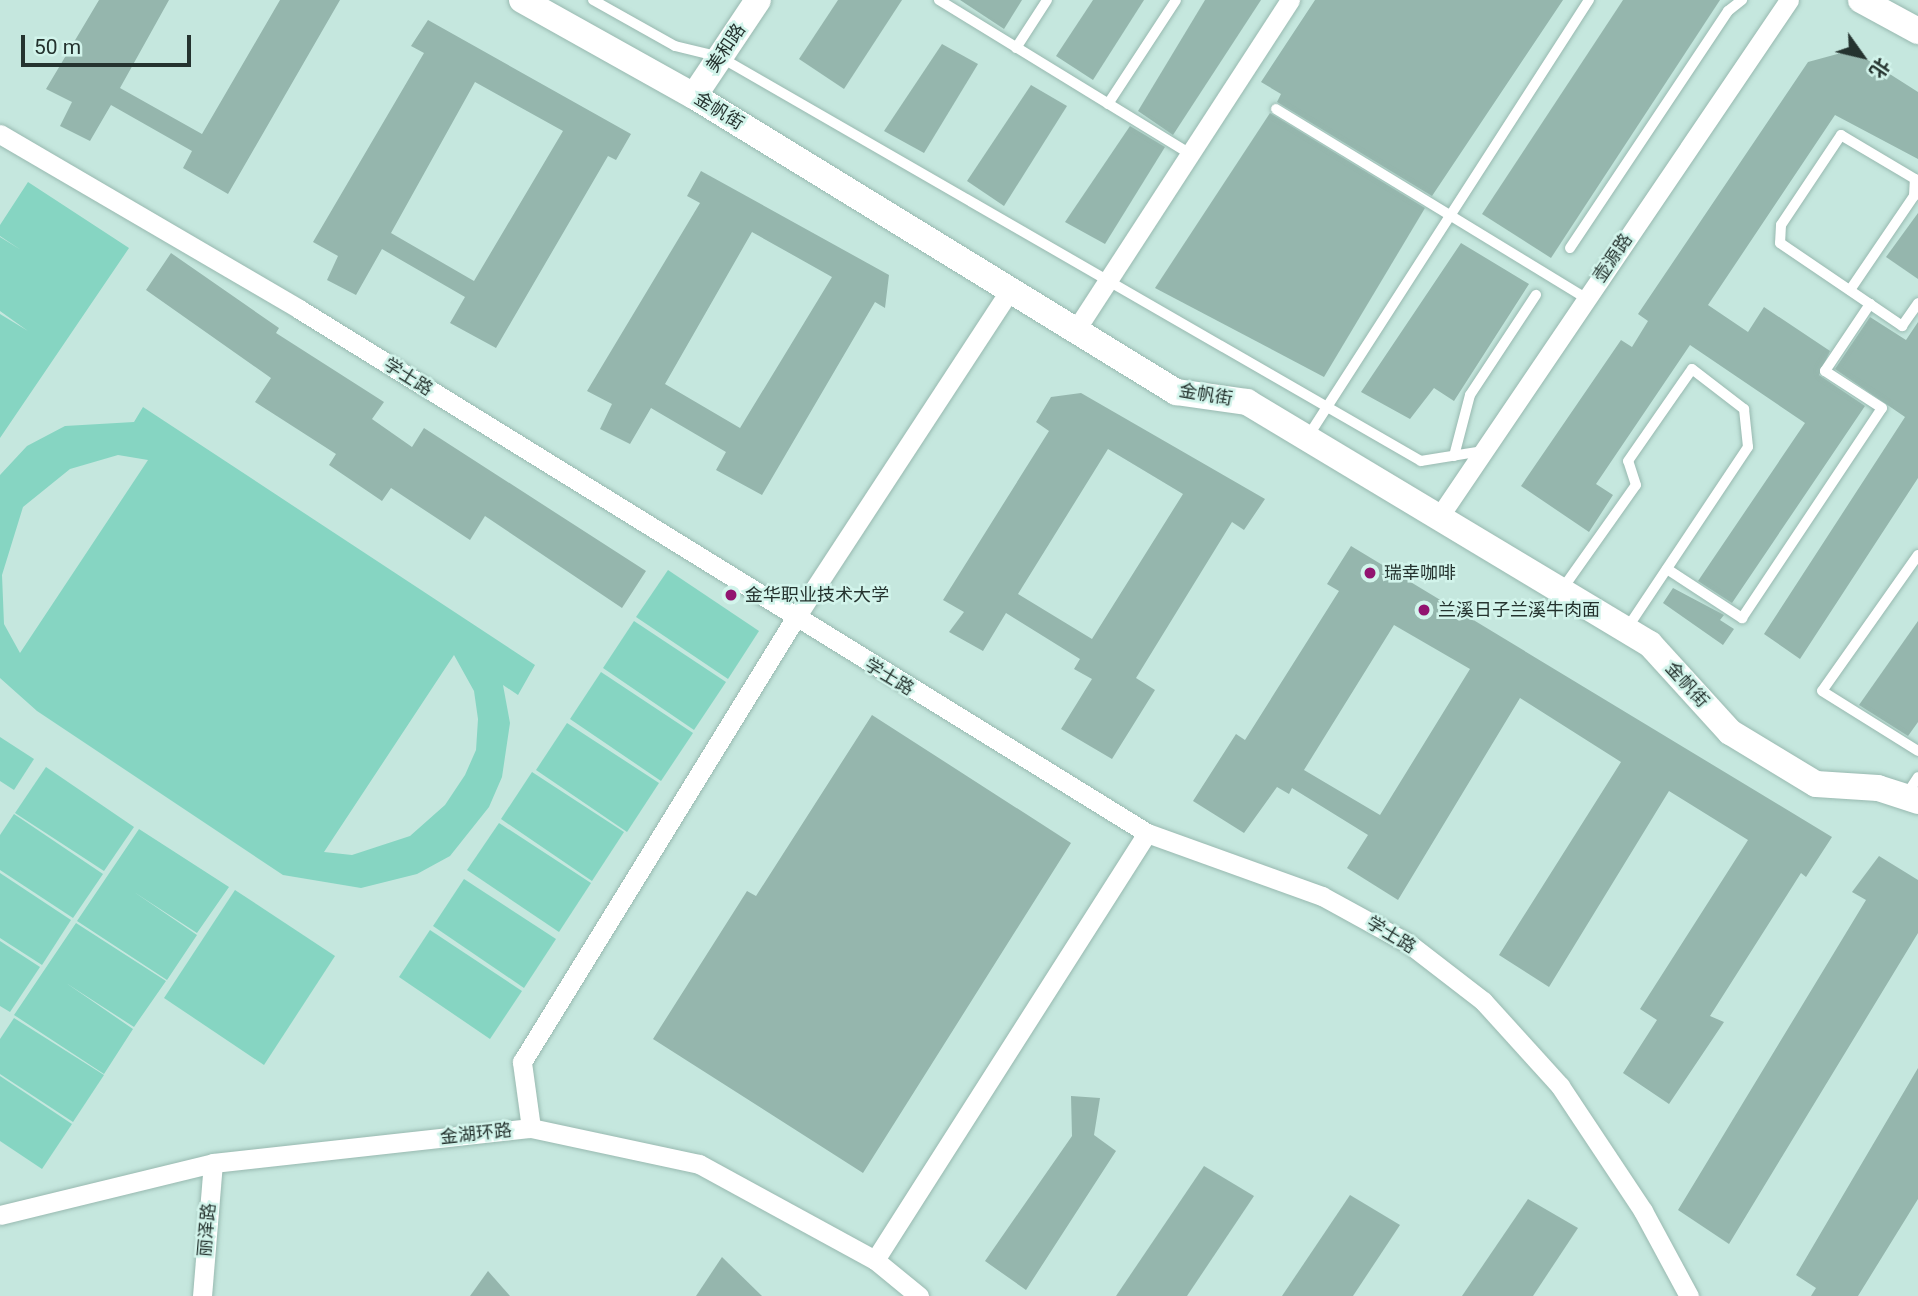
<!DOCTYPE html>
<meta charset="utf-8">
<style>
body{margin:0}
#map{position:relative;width:1918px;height:1296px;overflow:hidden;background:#c5e7de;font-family:Roboto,"Noto Sans SC",sans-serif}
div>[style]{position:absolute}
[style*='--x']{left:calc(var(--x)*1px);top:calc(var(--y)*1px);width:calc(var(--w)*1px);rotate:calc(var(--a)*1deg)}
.green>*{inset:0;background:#86d5c2}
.building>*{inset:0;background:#95b6ad}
.roads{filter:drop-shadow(0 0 2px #98b9b0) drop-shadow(0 0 2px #98b9b0)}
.lane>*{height:10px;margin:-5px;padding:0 5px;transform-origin:5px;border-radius:5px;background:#fff}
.street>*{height:19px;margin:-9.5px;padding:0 9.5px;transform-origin:9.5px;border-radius:9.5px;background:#fff}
.secondary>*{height:26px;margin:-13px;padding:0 13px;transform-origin:13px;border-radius:13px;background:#fff}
.dots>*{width:19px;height:19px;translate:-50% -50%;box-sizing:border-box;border:4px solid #d2f4eb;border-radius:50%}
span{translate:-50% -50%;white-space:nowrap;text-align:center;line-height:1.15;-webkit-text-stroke:5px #d2f4eb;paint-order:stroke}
.street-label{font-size:18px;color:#25332f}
.poi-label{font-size:18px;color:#25332f}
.left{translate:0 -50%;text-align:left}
.north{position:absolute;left:1827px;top:21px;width:70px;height:70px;-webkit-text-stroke:5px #d2f4eb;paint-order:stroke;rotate:124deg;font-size:19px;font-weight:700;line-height:28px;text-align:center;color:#25332f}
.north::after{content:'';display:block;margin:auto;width:24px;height:32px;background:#25332f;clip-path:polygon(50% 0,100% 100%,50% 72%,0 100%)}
.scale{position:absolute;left:21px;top:35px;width:170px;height:32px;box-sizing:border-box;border:4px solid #25332f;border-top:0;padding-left:9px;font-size:21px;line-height:24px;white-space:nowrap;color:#25332f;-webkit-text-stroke:5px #d2f4eb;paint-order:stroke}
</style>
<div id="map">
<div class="green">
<div style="clip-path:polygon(28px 182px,129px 248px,0 438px,0 314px,28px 331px,0 311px,0 237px,21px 250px,0 236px,0 225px)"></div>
<div style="clip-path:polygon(evenodd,143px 407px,535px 665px,518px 695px,503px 685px,510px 723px,502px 777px,489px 807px,450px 856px,417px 874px,361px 888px,283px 875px,37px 711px,0 678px,0 475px,27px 446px,65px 426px,134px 422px,143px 407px,118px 455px,148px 460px,20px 653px,4px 624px,2px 575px,23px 507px,70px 469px,118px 455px,143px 407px,454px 655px,474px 691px,478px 719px,476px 750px,465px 775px,445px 805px,410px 836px,352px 855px,324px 852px,454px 655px)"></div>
<div style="clip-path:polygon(668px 570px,759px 631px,728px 679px,636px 617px)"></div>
<div style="clip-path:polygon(634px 621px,726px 682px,694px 730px,603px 668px)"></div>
<div style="clip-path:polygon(601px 672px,693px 733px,661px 781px,570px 719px)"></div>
<div style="clip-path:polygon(567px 723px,659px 783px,627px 832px,536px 770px)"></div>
<div style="clip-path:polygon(0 737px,34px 759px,14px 790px,0 781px)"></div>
<div style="clip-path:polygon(46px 767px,134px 827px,104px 871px,15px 813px)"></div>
<div style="clip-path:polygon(532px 772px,624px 832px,592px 881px,501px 819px)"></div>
<div style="clip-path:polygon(14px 814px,103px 874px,73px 918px,0 870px,0 835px)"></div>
<div style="clip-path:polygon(499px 823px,591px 883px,559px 932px,467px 870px)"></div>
<div style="clip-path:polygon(139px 829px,229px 887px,197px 933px,134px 892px,197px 935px,167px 980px,77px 921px)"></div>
<div style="clip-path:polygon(0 873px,71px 920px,42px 965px,0 938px)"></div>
<div style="clip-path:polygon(464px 879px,556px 939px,524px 988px,433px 926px)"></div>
<div style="clip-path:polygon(235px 890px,335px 956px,264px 1065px,164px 998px)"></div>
<div style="clip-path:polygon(76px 923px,166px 981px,134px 1027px,66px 983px,133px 1029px,104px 1074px,14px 1015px)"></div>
<div style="clip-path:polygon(430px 930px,522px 991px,490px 1039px,399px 977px)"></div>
<div style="clip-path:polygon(0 941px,40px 967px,10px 1012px,0 1006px)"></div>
<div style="clip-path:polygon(14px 1018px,104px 1075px,73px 1122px,0 1074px,0 1039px)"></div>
<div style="clip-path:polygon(0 1076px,72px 1124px,42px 1169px,0 1141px)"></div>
</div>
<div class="building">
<div style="clip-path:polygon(99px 0,169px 0,120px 88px,202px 134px,280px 0,340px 0,228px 194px,183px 168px,192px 151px,111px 105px,90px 141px,60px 126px,72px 102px,46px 89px)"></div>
<div style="clip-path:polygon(838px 0,902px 0,844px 89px,799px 59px)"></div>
<div style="clip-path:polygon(960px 0,1022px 0,1004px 29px)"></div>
<div style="clip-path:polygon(1093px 0,1144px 0,1093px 80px,1056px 56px)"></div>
<div style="clip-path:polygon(1205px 0,1261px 0,1173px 135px,1138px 111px)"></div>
<div style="clip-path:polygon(1315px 0,1563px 0,1432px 196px,1277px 102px,1281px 94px,1261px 82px)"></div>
<div style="clip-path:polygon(1623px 0,1720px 0,1551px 258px,1482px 214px)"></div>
<div style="clip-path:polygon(evenodd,428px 20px,631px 134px,616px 160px,608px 156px,496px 348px,450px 323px,465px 297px,382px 249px,356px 295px,327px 280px,338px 256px,313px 242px,424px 53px,411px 46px,428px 20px,475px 82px,563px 131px,474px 281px,391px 233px,475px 82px)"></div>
<div style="clip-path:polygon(942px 44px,978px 64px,924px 153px,884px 131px)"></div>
<div style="clip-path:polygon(1852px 50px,1918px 92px,1918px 159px,1835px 115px,1708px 305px,1748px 332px,1764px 307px,1830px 351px,1819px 375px,1865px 406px,1732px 603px,1698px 581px,1805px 423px,1690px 345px,1596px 484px,1613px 495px,1589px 532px,1521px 486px,1621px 340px,1632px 347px,1648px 321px,1638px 314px,1808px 62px)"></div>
<div style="clip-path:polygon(1031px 85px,1067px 106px,1004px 206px,967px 181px)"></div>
<div style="clip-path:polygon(1270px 113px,1425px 208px,1324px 377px,1155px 288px)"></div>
<div style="clip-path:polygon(1130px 126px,1165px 147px,1105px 244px,1065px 222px)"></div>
<div style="clip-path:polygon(evenodd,701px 171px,889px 275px,885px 308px,875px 302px,762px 495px,716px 470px,726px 452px,651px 408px,630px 444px,600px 429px,612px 404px,587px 391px,700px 203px,687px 196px,701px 171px,752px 232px,832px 277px,740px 428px,665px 384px,752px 232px)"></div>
<div style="clip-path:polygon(1918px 213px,1918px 279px,1886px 257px)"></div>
<div style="clip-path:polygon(1461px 243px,1529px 284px,1454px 401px,1434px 388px,1410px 419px,1361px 392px)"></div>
<div style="clip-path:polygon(171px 253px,279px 328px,276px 333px,384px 402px,372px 419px,412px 447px,424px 428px,646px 571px,622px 608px,485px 516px,470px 540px,391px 488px,382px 501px,329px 465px,336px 454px,255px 402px,271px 378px,146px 290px)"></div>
<div style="clip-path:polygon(1870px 317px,1906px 340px,1918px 322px,1918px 478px,1800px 659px,1764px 634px,1905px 417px,1835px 369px)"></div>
<div style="clip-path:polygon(evenodd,1081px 393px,1265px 499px,1244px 530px,1232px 522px,1136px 678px,1155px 690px,1112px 759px,1061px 729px,1092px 679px,1074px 669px,1080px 659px,1006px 613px,983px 651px,949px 632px,964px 612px,943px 600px,1049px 431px,1036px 422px,1051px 397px,1081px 393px,1108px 449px,1183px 494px,1092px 639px,1018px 594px,1108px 449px)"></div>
<div style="clip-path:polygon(evenodd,1351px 546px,1832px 837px,1806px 877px,1801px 873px,1710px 1016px,1724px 1022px,1669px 1104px,1623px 1073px,1657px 1020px,1640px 1009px,1748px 840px,1669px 791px,1549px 987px,1499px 955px,1621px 762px,1520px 698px,1398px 900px,1347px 868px,1368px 835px,1292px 788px,1289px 794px,1277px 787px,1244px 833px,1193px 801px,1236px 734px,1245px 740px,1339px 591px,1327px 584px,1351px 546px,1394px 625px,1470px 669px,1380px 815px,1304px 770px,1394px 625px)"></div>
<div style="clip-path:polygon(1673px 588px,1724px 615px,1720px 620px,1734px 629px,1723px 645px,1663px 603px)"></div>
<div style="clip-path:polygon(1918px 621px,1918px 722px,1908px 736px,1859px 705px)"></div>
<div style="clip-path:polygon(872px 715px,1071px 843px,863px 1173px,653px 1039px,747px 891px,756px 896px)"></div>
<div style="clip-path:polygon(1879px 856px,1918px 880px,1918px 933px,1729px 1244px,1678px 1210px,1866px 900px,1852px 892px)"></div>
<div style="clip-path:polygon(1918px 1068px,1918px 1199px,1858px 1296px,1811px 1296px,1816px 1288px,1796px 1275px)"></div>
<div style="clip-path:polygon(1071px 1096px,1100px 1098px,1094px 1135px,1116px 1151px,1026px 1290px,985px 1261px,1072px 1136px)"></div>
<div style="clip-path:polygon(1204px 1166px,1254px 1196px,1187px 1296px,1116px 1296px)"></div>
<div style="clip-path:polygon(1350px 1195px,1400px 1225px,1353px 1296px,1282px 1296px)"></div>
<div style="clip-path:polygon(1528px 1199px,1578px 1228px,1533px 1296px,1462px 1296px)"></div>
<div style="clip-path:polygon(722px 1257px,762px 1296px,696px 1296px)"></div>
<div style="clip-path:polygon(488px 1271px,510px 1296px,470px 1296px)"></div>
</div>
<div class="roads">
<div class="lane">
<div style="--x:593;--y:0;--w:94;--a:29.3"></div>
<div style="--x:675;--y:46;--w:46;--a:13.7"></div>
<div style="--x:720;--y:57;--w:809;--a:29.96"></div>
<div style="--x:1421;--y:461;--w:63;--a:-9.2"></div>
<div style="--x:939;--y:0;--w:294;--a:31.5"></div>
<div style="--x:1016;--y:48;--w:57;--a:-57.1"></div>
<div style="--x:1108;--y:104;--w:124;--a:-56.8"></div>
<div style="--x:1276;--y:109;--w:363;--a:31.4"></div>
<div style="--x:1570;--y:248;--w:285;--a:-56.3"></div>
<div style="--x:1728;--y:11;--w:18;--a:-38"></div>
<div style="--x:1850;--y:290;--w:114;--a:-55.8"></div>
<div style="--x:1914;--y:196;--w:17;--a:-87"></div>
<div style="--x:1915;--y:179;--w:86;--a:-149.3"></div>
<div style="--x:1841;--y:135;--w:108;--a:123.7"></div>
<div style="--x:1781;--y:225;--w:18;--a:93"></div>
<div style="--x:1780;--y:243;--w:148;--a:34.2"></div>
<div style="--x:1902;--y:326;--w:28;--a:-55"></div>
<div style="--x:1307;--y:438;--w:521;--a:-57.23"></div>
<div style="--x:1454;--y:456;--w:63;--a:-75.3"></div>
<div style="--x:1470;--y:395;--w:120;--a:-56.6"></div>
<div style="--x:1918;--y:555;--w:166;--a:125.2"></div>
<div style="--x:1822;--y:691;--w:113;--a:32"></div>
<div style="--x:1667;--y:569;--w:90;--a:33.2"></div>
<div style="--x:1742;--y:618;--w:252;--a:-56.3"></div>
<div style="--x:1882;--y:408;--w:68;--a:-147"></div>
<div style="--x:1825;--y:371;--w:81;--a:-56.1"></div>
<div style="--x:1563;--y:588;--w:126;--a:-54.7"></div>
<div style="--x:1636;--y:485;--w:25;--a:-108"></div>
<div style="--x:1628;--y:461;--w:112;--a:-55.2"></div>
<div style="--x:1692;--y:369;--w:66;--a:37.6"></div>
<div style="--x:1744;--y:409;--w:38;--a:84"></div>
<div style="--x:1748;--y:447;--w:220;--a:123.7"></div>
<div style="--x:1907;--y:794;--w:20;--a:-57"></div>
</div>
<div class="street">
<div style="--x:0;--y:134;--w:346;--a:30.3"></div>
<div style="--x:299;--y:309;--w:997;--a:31.71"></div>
<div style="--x:1147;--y:833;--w:186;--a:19.8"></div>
<div style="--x:1322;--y:896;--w:98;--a:28.7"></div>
<div style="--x:1408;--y:943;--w:95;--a:37.7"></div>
<div style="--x:1483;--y:1001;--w:115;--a:47.8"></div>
<div style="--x:1560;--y:1086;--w:150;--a:56.4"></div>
<div style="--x:1643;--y:1211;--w:97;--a:61.6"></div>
<div style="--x:1075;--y:331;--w:395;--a:-57"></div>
<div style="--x:1439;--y:517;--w:624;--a:-55.9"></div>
<div style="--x:531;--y:1128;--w:67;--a:-97.8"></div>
<div style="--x:522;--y:1062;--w:519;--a:-58.39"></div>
<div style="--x:794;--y:620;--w:392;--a:-56.8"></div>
<div style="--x:0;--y:1215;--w:219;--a:-13.7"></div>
<div style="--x:213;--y:1163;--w:320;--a:-6.3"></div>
<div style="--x:531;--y:1128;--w:172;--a:12.1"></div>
<div style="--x:699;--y:1164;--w:200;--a:28.6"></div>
<div style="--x:875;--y:1260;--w:57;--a:39.3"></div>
<div style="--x:875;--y:1260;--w:506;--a:-57.5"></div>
<div style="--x:202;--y:1296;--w:133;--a:-85.3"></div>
</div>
<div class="secondary">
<div style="--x:522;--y:0;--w:197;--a:29.2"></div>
<div style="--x:694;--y:96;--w:566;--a:31.55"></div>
<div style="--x:1176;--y:392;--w:72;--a:8"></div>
<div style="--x:1247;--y:402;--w:470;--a:31"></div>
<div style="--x:1650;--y:644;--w:119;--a:47.7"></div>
<div style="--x:1730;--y:732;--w:100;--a:31.2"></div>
<div style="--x:1816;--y:784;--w:62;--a:3.7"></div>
<div style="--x:1878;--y:788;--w:42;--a:18"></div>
<div style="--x:1861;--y:0;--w:65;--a:28.5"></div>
<div style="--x:694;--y:96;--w:115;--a:-56.3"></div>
</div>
</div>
<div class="dots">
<div style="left:1370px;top:573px;background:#921470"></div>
<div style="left:731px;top:595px;background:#921470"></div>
<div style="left:1424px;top:610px;background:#921470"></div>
</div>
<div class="street-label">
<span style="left:726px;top:48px;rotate:-56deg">美和路</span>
<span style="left:719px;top:111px;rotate:32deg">金帆街</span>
<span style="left:1613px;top:258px;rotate:-56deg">壶源路</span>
<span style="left:408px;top:377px;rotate:32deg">学士路</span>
<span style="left:1206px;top:395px;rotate:10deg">金帆街</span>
<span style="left:889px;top:677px;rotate:31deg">学士路</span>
<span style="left:1687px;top:685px;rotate:48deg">金帆街</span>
<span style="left:1391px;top:935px;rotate:31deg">学士路</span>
<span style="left:476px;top:1134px;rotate:-6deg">金湖环路</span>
<span style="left:207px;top:1230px;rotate:-85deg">丽泽路</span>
</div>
<div class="poi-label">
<span class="left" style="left:1384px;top:573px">瑞幸咖啡</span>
<span class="left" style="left:745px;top:595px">金华职业技术大学</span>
<span class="left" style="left:1438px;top:610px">兰溪日子兰溪牛肉面</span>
</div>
<div class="north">北</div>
<div class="scale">50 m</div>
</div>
